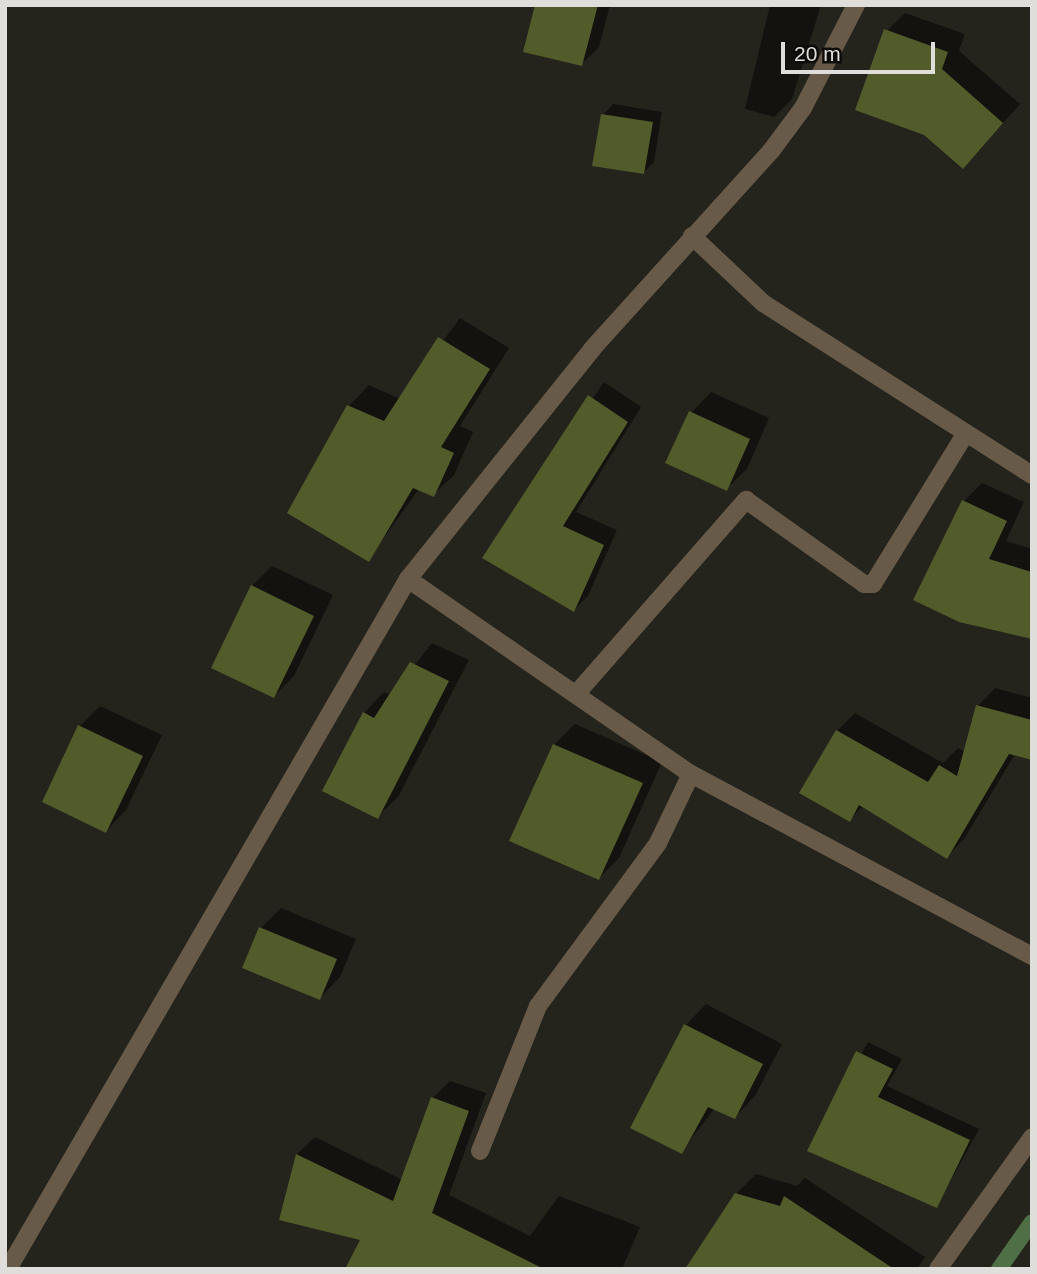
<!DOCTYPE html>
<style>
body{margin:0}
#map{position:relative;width:1037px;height:1274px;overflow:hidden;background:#24231c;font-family:Helvetica,sans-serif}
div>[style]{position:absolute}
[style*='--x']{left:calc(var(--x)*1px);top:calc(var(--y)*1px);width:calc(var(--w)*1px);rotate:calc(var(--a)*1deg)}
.shadow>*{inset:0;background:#0007}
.stream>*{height:16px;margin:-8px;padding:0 8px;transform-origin:8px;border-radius:8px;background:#4f6f47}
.building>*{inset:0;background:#525b2a}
.minor>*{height:18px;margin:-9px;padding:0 9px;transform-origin:9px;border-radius:9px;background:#675a48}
span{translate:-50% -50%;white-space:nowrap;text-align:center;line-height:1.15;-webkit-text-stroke:6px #0d0c09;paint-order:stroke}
.frame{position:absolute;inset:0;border:7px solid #dfdeda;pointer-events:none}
.scale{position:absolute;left:781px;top:42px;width:154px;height:32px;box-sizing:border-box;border:4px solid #dfdeda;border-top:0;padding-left:9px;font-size:21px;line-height:24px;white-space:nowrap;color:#dfdeda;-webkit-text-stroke:5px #0d0c09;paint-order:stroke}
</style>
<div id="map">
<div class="shadow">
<div style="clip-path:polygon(537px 5px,610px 5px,599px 47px,582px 64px)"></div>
<div style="clip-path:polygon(770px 5px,821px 5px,792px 99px,774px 117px,745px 109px)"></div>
<div style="clip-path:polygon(905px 13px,965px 34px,959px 51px,1020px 104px,963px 167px,925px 133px,887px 31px)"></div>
<div style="clip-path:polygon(613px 104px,662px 112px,654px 162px,644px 172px,603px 115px)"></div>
<div style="clip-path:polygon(460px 318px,509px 348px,460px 426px,473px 432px,454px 475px,433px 495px,419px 489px,368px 560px,349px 406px,369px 385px,400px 399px)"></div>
<div style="clip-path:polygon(604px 382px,641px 407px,576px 512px,617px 530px,588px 596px,574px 610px,485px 558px)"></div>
<div style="clip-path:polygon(711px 392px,769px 418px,747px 469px,726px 489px,691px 413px)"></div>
<div style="clip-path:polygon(982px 483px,1024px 502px,1006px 541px,1032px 549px,1032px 638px,916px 599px,964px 501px)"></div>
<div style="clip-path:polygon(272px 566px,333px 595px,294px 676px,274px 696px,252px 586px)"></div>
<div style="clip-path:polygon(432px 643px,469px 660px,398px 797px,377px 817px,364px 713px,384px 692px,391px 695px)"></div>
<div style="clip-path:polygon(995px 688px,1032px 698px,1032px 758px,1015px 754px,964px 839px,946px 857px,863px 806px,849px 820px,837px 731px,855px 713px,943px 763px,958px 748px,965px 752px,978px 706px)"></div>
<div style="clip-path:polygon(100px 706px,162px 735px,126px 810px,106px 831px,80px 726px)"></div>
<div style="clip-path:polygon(575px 724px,662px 762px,619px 858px,599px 878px,554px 745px)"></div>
<div style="clip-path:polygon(281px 908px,356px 939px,340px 977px,320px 998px,261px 928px)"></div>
<div style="clip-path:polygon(706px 1004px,782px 1044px,755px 1096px,735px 1117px,715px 1108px,681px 1152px,632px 1127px,686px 1025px)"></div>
<div style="clip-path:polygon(868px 1042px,902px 1059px,887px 1086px,979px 1129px,937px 1206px,809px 1150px)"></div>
<div style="clip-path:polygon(450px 1081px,486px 1093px,449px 1195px,530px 1236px,559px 1196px,640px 1227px,622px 1269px,350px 1269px,362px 1238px,282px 1218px,297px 1154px,315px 1137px,403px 1180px,433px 1098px)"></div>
<div style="clip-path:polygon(756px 1174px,797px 1186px,805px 1178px,925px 1257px,917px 1269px,709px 1269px,736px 1194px)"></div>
</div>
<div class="stream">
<div style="--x:999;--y:1269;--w:57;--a:-54.9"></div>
</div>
<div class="building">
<div style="clip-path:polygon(535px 5px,598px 5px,582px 66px,523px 52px)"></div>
<div style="clip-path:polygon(884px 29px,948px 52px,942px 69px,1003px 123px,963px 169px,924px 135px,855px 110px)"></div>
<div style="clip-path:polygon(601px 114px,653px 122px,644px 174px,592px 166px)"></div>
<div style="clip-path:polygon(438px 337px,490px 369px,441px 447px,454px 453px,434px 497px,413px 488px,369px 562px,287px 513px,347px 405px,384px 421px)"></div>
<div style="clip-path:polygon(588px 395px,628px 422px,563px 526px,604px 545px,574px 612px,482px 558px)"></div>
<div style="clip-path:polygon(689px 411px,750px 439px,727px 491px,665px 463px)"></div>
<div style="clip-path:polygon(962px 500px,1007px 521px,989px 559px,1032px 572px,1032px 639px,959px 622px,913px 600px)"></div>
<div style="clip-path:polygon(251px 585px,314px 616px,274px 698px,211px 668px)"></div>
<div style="clip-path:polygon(410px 662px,449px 681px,378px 819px,322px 791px,363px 712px,374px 718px)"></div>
<div style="clip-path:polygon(976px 705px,1032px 720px,1032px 760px,1009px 754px,947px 859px,859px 805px,850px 822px,799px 793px,836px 730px,928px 782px,939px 765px,957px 776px)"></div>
<div style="clip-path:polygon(78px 725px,143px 756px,106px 833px,42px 802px)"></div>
<div style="clip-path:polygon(553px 744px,643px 783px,599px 880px,509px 841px)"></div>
<div style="clip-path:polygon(259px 927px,337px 959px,320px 1000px,242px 968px)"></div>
<div style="clip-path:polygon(684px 1024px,763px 1064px,735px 1119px,708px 1107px,682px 1154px,630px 1128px)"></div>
<div style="clip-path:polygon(856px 1051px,893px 1069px,878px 1097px,970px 1140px,937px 1208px,807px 1151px)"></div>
<div style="clip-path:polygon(431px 1097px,469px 1111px,432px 1213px,544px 1269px,345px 1269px,360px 1240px,279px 1220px,296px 1154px,393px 1201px)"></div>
<div style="clip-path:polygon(735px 1193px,780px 1206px,784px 1196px,894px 1269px,685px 1269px)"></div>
</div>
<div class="minor">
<div style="--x:692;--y:236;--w:98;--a:43.3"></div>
<div style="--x:763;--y:303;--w:319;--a:32.6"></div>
<div style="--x:408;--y:579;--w:344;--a:34.6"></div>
<div style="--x:691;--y:774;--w:387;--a:28.1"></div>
<div style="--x:577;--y:693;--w:257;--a:-48.8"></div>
<div style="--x:746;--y:500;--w:145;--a:35.4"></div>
<div style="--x:864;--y:584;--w:9;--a:0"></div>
<div style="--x:873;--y:584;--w:177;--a:-58.4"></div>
<div style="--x:480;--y:1151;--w:156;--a:-68.2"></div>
<div style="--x:538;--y:1006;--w:202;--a:-53.6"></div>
<div style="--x:658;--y:843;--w:76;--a:-64.4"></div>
<div style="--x:8;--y:1269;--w:798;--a:-59.9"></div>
<div style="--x:408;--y:579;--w:295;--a:-51.3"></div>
<div style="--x:592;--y:349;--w:267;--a:-47.9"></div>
<div style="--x:771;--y:151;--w:54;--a:-53.3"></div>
<div style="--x:803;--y:108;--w:116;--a:-62.8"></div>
<div style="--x:938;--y:1269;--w:162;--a:-54.5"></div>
</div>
<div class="frame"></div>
<div class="scale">20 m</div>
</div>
